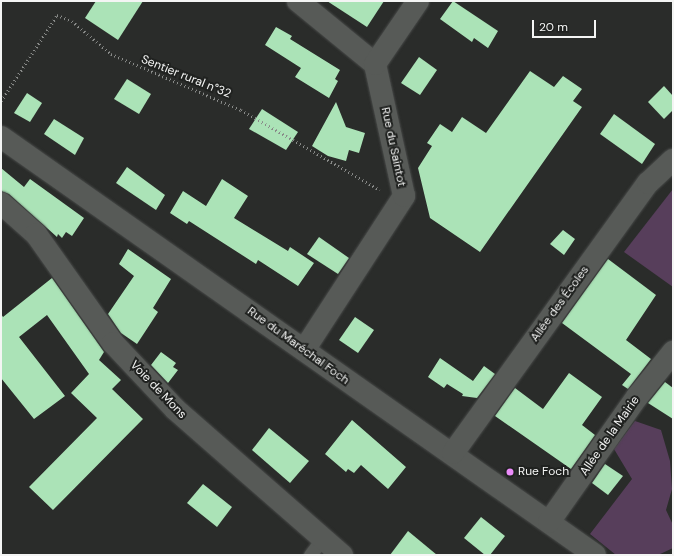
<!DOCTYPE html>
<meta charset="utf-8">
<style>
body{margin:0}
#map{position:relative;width:674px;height:556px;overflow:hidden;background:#2a2c2a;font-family:"DM Sans",sans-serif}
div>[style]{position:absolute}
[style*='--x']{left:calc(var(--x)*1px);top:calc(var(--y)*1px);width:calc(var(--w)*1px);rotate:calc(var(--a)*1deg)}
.green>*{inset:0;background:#573e5b}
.building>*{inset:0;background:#abe3b7}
.path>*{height:2.5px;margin-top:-1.25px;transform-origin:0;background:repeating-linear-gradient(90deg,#888a88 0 1px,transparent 0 4px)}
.roads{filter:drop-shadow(0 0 1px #484a49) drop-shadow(0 0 1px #484a49)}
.lane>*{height:13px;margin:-6.5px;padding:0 6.5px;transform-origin:6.5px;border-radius:6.5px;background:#575a57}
.street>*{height:22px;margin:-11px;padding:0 11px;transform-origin:11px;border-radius:11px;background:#575a57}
.dots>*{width:11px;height:11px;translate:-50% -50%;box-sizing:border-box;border:2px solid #202220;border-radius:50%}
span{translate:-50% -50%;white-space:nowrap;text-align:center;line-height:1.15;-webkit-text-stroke:4px #202220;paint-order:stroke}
.street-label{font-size:12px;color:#f4f5f4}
.poi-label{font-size:12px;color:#f4f5f4}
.left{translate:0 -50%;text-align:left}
.frame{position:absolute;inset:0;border:2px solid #f4f5f4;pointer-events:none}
.scale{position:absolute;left:532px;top:20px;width:64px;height:18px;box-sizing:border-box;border:2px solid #f4f5f4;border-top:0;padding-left:5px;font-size:12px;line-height:14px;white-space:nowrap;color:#f4f5f4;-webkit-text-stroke:3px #202220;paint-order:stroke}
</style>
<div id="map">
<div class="green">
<div style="clip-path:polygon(673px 189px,673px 287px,624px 252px)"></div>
<div style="clip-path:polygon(635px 421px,661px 430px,670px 461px,672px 489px,666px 510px,673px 525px,673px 548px,658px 555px,616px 555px,590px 534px,632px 479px,614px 449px)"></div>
</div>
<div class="building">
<div style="clip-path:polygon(96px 1px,143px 1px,118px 40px,85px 18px)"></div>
<div style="clip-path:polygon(327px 1px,384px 1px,367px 27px)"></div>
<div style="clip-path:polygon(453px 1px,498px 31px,488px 48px,474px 38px,472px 42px,440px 19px)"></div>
<div style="clip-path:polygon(276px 27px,292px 36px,290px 39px,340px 70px,335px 79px,338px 81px,329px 98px,295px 77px,301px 68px,265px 45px)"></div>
<div style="clip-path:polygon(419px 57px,437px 70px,420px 95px,401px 83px)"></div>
<div style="clip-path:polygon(530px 71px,554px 87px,563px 76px,582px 89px,573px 101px,582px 107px,480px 252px,430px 218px,418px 168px,432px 146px,427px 143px,440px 124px,452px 132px,462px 117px,486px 133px)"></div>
<div style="clip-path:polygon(127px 79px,151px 94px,139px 114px,114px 99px)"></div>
<div style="clip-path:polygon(664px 86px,673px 96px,673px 110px,664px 119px,648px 102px)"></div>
<div style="clip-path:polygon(27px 93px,42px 103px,30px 122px,14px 113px)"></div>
<div style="clip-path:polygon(336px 102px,346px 127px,365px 133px,359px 153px,349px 150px,346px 161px,328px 156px,312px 146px)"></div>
<div style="clip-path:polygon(262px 109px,298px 132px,286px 150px,249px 129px)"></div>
<div style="clip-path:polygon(614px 114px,655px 144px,642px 164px,600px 134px)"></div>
<div style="clip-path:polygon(54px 119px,84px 138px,75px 155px,44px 134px)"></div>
<div style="clip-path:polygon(127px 167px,165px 195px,156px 210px,116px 183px)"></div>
<div style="clip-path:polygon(1px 168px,24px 187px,30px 179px,84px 218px,72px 236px,66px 232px,62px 238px,58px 234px,57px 237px,9px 194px,1px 191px)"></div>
<div style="clip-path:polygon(222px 179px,248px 196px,234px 218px,288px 251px,290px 247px,314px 263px,298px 286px,258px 260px,256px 264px,189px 221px,187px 224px,170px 213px,183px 191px,206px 206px)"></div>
<div style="clip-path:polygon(563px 230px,575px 239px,564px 255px,550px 244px)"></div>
<div style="clip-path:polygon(319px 237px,349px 258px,338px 274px,307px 254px)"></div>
<div style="clip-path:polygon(128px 249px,171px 279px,153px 308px,158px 312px,137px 344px,121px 333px,108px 314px,134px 276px,119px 264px)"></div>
<div style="clip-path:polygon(608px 259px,656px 295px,626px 340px,651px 359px,628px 389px,622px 385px,631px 374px,562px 323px)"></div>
<div style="clip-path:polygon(52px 278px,104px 352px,99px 360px,121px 380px,112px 389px,143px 419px,53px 510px,29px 487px,97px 418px,71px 393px,89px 374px,47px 315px,19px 337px,65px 396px,34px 419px,1px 378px,1px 314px,3px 317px)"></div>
<div style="clip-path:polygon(355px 317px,374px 330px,358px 353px,339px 340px)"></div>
<div style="clip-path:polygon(161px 352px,176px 363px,173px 367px,178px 370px,168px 383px,151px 365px)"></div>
<div style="clip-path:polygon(440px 358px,473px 381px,484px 366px,495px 374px,477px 398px,462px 396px,463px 394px,447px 384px,444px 388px,428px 377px)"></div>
<div style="clip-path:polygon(569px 373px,602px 397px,582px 425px,595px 435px,571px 469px,495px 416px,515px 388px,543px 409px)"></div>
<div style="clip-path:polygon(665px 382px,673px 388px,673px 419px,648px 403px)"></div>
<div style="clip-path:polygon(352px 420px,406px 467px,388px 489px,361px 465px,354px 473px,348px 469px,346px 472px,325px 454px)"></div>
<div style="clip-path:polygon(269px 428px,309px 461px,290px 483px,252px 450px)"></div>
<div style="clip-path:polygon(605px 464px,623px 476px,608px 495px,592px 483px)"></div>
<div style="clip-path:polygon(203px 484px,232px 507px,217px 527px,187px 503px)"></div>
<div style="clip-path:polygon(481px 517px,505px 536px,490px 555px,485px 555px,464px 538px)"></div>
<div style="clip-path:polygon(408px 531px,437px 555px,390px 555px)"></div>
</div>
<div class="path">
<div style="--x:1;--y:101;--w:103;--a:-56.9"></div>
<div style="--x:57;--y:15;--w:16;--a:22"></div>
<div style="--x:72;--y:21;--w:51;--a:40.2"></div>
<div style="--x:111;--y:54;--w:142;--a:23.3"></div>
<div style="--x:241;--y:110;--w:160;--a:29.9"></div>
</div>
<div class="roads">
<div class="lane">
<div style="--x:310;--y:555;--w:20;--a:-53"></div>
</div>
<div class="street">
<div style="--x:298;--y:1;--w:99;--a:39.3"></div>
<div style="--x:1;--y:137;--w:726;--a:35.13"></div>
<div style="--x:1;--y:203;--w:47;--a:41.5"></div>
<div style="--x:36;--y:234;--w:133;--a:54.8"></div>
<div style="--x:113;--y:343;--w:91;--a:46.8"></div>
<div style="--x:175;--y:409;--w:222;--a:41.2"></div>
<div style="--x:304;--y:350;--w:184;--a:-57"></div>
<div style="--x:404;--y:196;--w:135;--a:-102.4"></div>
<div style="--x:375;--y:64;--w:76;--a:-55.7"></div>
<div style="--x:453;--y:453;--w:333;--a:-54.2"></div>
<div style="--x:648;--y:183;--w:34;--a:-43"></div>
<div style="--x:549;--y:522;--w:153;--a:-54.9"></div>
<div style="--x:637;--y:397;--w:58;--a:-51.3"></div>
</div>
</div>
<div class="dots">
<div style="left:510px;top:472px;background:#ec8cfa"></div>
</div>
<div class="street-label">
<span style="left:186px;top:77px;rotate:22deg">Sentier rural n°32</span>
<span style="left:393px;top:147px;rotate:78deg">Rue du Saintot</span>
<span style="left:560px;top:304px;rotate:-54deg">Allée des Écoles</span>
<span style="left:298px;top:346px;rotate:36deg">Rue du Maréchal Foch</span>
<span style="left:158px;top:390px;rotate:46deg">Voie de Mons</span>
<span style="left:610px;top:436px;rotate:-55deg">Allée de la Mairie</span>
</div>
<div class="poi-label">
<span class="left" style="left:518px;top:472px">Rue Foch</span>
</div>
<div class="frame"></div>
<div class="scale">20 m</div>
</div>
